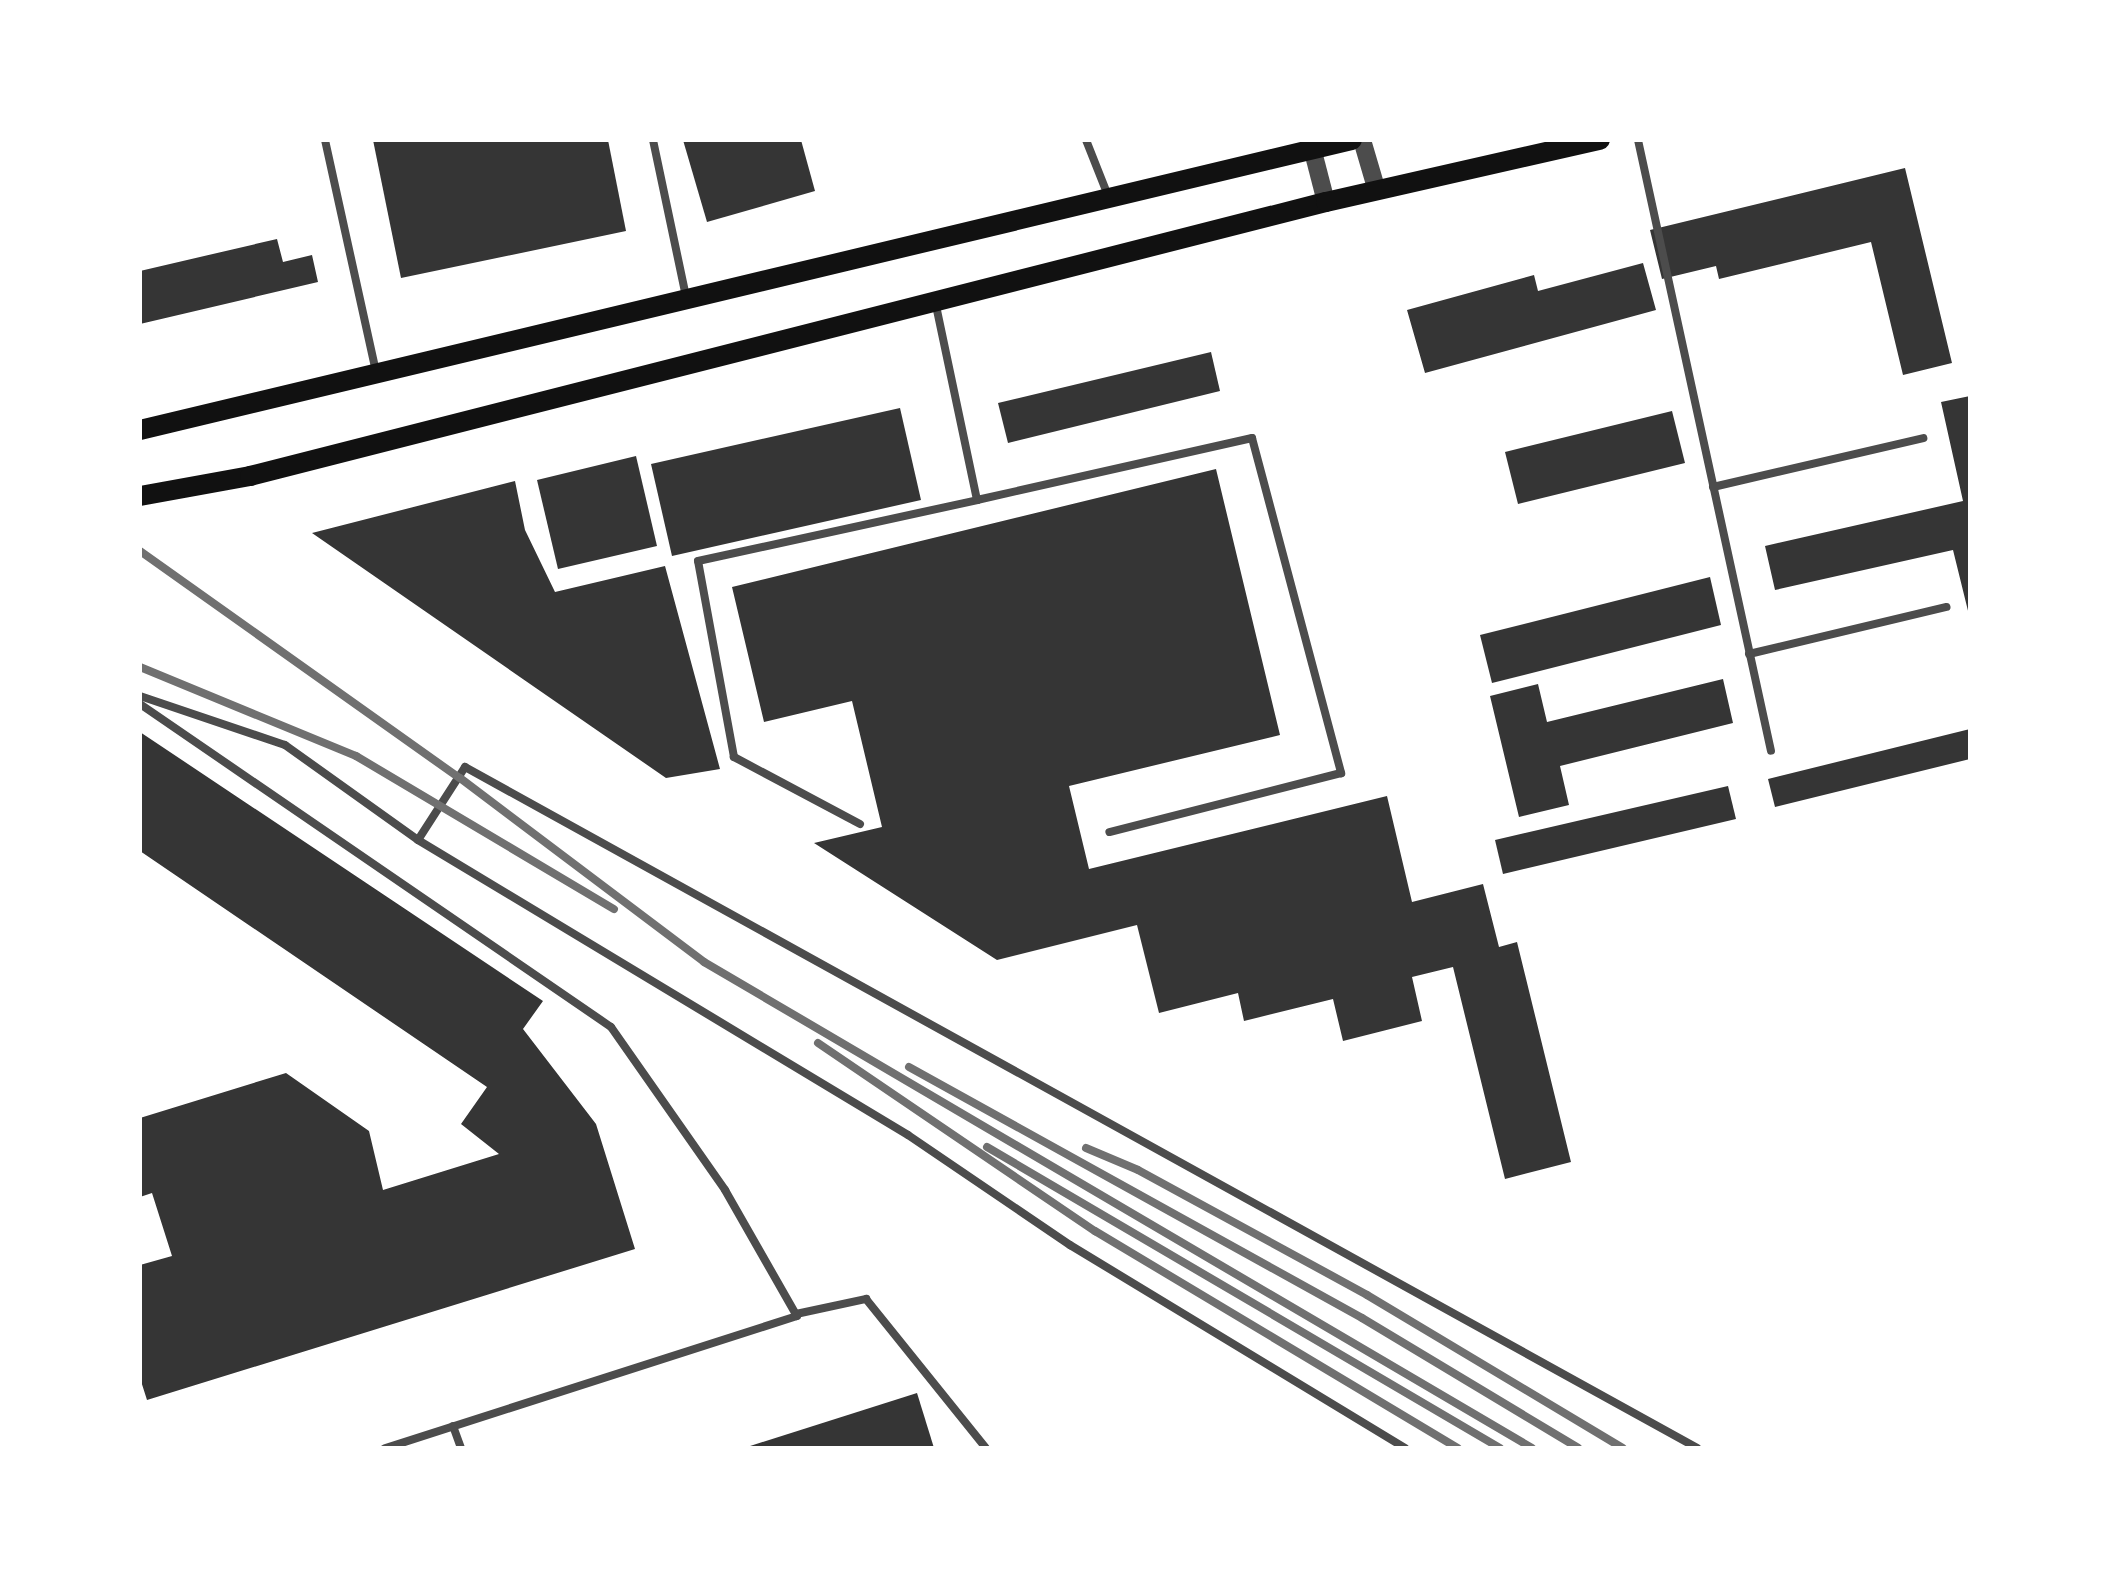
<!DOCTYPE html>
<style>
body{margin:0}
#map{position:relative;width:2110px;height:1588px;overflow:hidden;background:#fff;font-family:Montserrat,sans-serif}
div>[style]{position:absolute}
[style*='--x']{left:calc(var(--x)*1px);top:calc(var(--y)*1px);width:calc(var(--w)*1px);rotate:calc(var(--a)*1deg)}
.building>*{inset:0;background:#353535}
.service>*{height:8px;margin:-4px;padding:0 4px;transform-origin:4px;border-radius:4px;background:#4c4c4c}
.tertiary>*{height:18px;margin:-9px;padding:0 9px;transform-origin:9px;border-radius:9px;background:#4c4c4c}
.secondary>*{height:20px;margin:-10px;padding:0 10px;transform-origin:10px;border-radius:10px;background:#111}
.rail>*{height:8px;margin:-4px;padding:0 4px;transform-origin:4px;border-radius:4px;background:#707070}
span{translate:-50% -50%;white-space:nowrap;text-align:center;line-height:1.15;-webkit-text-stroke:8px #fff;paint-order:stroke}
.frame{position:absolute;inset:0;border:142px solid #fff;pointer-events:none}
</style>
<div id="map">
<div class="building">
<div style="clip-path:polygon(373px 140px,608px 140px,626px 231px,401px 278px)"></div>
<div style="clip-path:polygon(683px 140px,801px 140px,815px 191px,707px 222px)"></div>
<div style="clip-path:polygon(1905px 168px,1952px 363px,1903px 375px,1871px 242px,1719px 279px,1716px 266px,1662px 279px,1650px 230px)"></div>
<div style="clip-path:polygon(277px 239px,283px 262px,312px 255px,318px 282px,140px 324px,140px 271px)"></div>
<div style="clip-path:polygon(1643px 263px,1656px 310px,1425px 373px,1407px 310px,1534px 275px,1538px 291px)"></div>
<div style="clip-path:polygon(1211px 352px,1220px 391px,1008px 443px,998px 403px)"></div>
<div style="clip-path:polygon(1970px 396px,1970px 619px,1953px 550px,1775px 590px,1765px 546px,1963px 501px,1941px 402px)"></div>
<div style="clip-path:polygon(900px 408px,921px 500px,672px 556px,651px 464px)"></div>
<div style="clip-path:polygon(1672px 411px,1685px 463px,1518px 504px,1505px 452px)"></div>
<div style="clip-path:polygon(636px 456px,657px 546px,558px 569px,537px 480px)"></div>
<div style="clip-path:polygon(1216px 469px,1280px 735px,1069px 786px,1089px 869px,1387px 796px,1412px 902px,1483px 884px,1499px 947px,1517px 942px,1571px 1162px,1505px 1179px,1453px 967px,1412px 977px,1422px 1021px,1343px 1041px,1333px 999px,1244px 1021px,1238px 993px,1159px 1013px,1137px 925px,997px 960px,814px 843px,882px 827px,852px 701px,764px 722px,732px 587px)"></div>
<div style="clip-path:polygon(515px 481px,525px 530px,555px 592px,665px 566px,720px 769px,666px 778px,312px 533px)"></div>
<div style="clip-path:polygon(1710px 577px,1721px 625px,1492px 683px,1480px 635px)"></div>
<div style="clip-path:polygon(1723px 679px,1733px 723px,1560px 766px,1569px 805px,1519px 817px,1490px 696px,1538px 684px,1547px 722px)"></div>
<div style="clip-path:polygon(1970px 729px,1970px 759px,1775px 807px,1768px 779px)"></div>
<div style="clip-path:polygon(140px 732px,543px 1001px,523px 1029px,596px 1124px,635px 1249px,147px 1400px,140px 1378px,140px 1265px,172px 1256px,152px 1193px,140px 1197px,140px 1118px,286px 1073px,369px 1131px,383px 1190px,499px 1154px,461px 1124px,487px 1087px,140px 851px)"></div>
<div style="clip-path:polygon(1728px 786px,1736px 819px,1503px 874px,1495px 840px)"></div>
<div style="clip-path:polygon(917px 1393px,934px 1448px,747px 1448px,747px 1447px)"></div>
</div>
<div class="service">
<div style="--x:325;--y:140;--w:237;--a:77.6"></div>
<div style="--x:653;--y:140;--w:160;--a:78.1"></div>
<div style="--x:1086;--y:140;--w:62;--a:68.4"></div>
<div style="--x:1638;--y:140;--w:625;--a:77.72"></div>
<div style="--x:1713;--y:487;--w:216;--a:-13.1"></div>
<div style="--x:977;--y:500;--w:282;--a:-12.7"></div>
<div style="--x:1252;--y:438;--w:347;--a:75.1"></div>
<div style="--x:1341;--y:773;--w:239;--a:165.7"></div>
<div style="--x:1749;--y:654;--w:203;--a:-13.4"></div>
<div style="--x:140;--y:696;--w:153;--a:18.7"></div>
<div style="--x:285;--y:745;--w:163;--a:35.5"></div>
<div style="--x:418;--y:840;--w:572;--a:31.05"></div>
<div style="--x:908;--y:1135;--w:196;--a:34.2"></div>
<div style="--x:1070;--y:1245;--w:392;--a:31.2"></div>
<div style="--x:140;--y:704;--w:571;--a:34.44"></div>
<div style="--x:611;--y:1027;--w:199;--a:55"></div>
<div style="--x:725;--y:1190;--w:145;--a:60.3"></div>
<div style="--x:797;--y:1316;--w:433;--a:162.2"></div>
<div style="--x:860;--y:824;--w:143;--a:-152"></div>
<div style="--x:734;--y:757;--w:199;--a:-100.4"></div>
<div style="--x:698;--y:561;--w:286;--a:-12.3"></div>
<div style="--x:977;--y:500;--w:198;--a:-101.9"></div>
<div style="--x:418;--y:840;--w:87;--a:-57.2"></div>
<div style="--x:465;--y:767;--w:1408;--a:28.93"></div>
<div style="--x:796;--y:1314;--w:72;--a:-12.1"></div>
<div style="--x:866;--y:1299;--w:191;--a:51.2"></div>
<div style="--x:453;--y:1426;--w:23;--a:70"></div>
</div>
<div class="tertiary">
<div style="--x:1310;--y:140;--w:64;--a:75.5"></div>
<div style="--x:1362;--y:140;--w:53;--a:73.6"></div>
</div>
<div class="secondary">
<div style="--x:140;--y:430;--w:1246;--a:-13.46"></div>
<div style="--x:140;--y:496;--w:112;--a:-10.3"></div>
<div style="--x:250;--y:476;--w:1110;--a:-14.29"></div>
<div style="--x:1326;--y:202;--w:281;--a:-12.8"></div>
</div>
<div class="rail">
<div style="--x:140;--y:551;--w:392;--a:35.4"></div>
<div style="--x:460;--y:778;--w:306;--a:37"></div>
<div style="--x:704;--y:962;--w:960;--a:30.41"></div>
<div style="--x:140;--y:667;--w:234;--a:22.4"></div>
<div style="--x:356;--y:756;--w:300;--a:30.7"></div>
<div style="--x:818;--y:1043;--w:335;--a:34.2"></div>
<div style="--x:1095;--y:1231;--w:423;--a:30.9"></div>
<div style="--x:909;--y:1067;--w:518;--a:28.99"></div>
<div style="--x:1362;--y:1318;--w:252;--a:31"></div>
<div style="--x:987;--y:1147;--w:595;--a:30.4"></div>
<div style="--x:1086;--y:1148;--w:56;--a:22.9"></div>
<div style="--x:1138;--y:1170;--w:261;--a:28.6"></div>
<div style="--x:1367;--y:1295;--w:298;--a:30.9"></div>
</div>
<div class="frame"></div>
</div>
